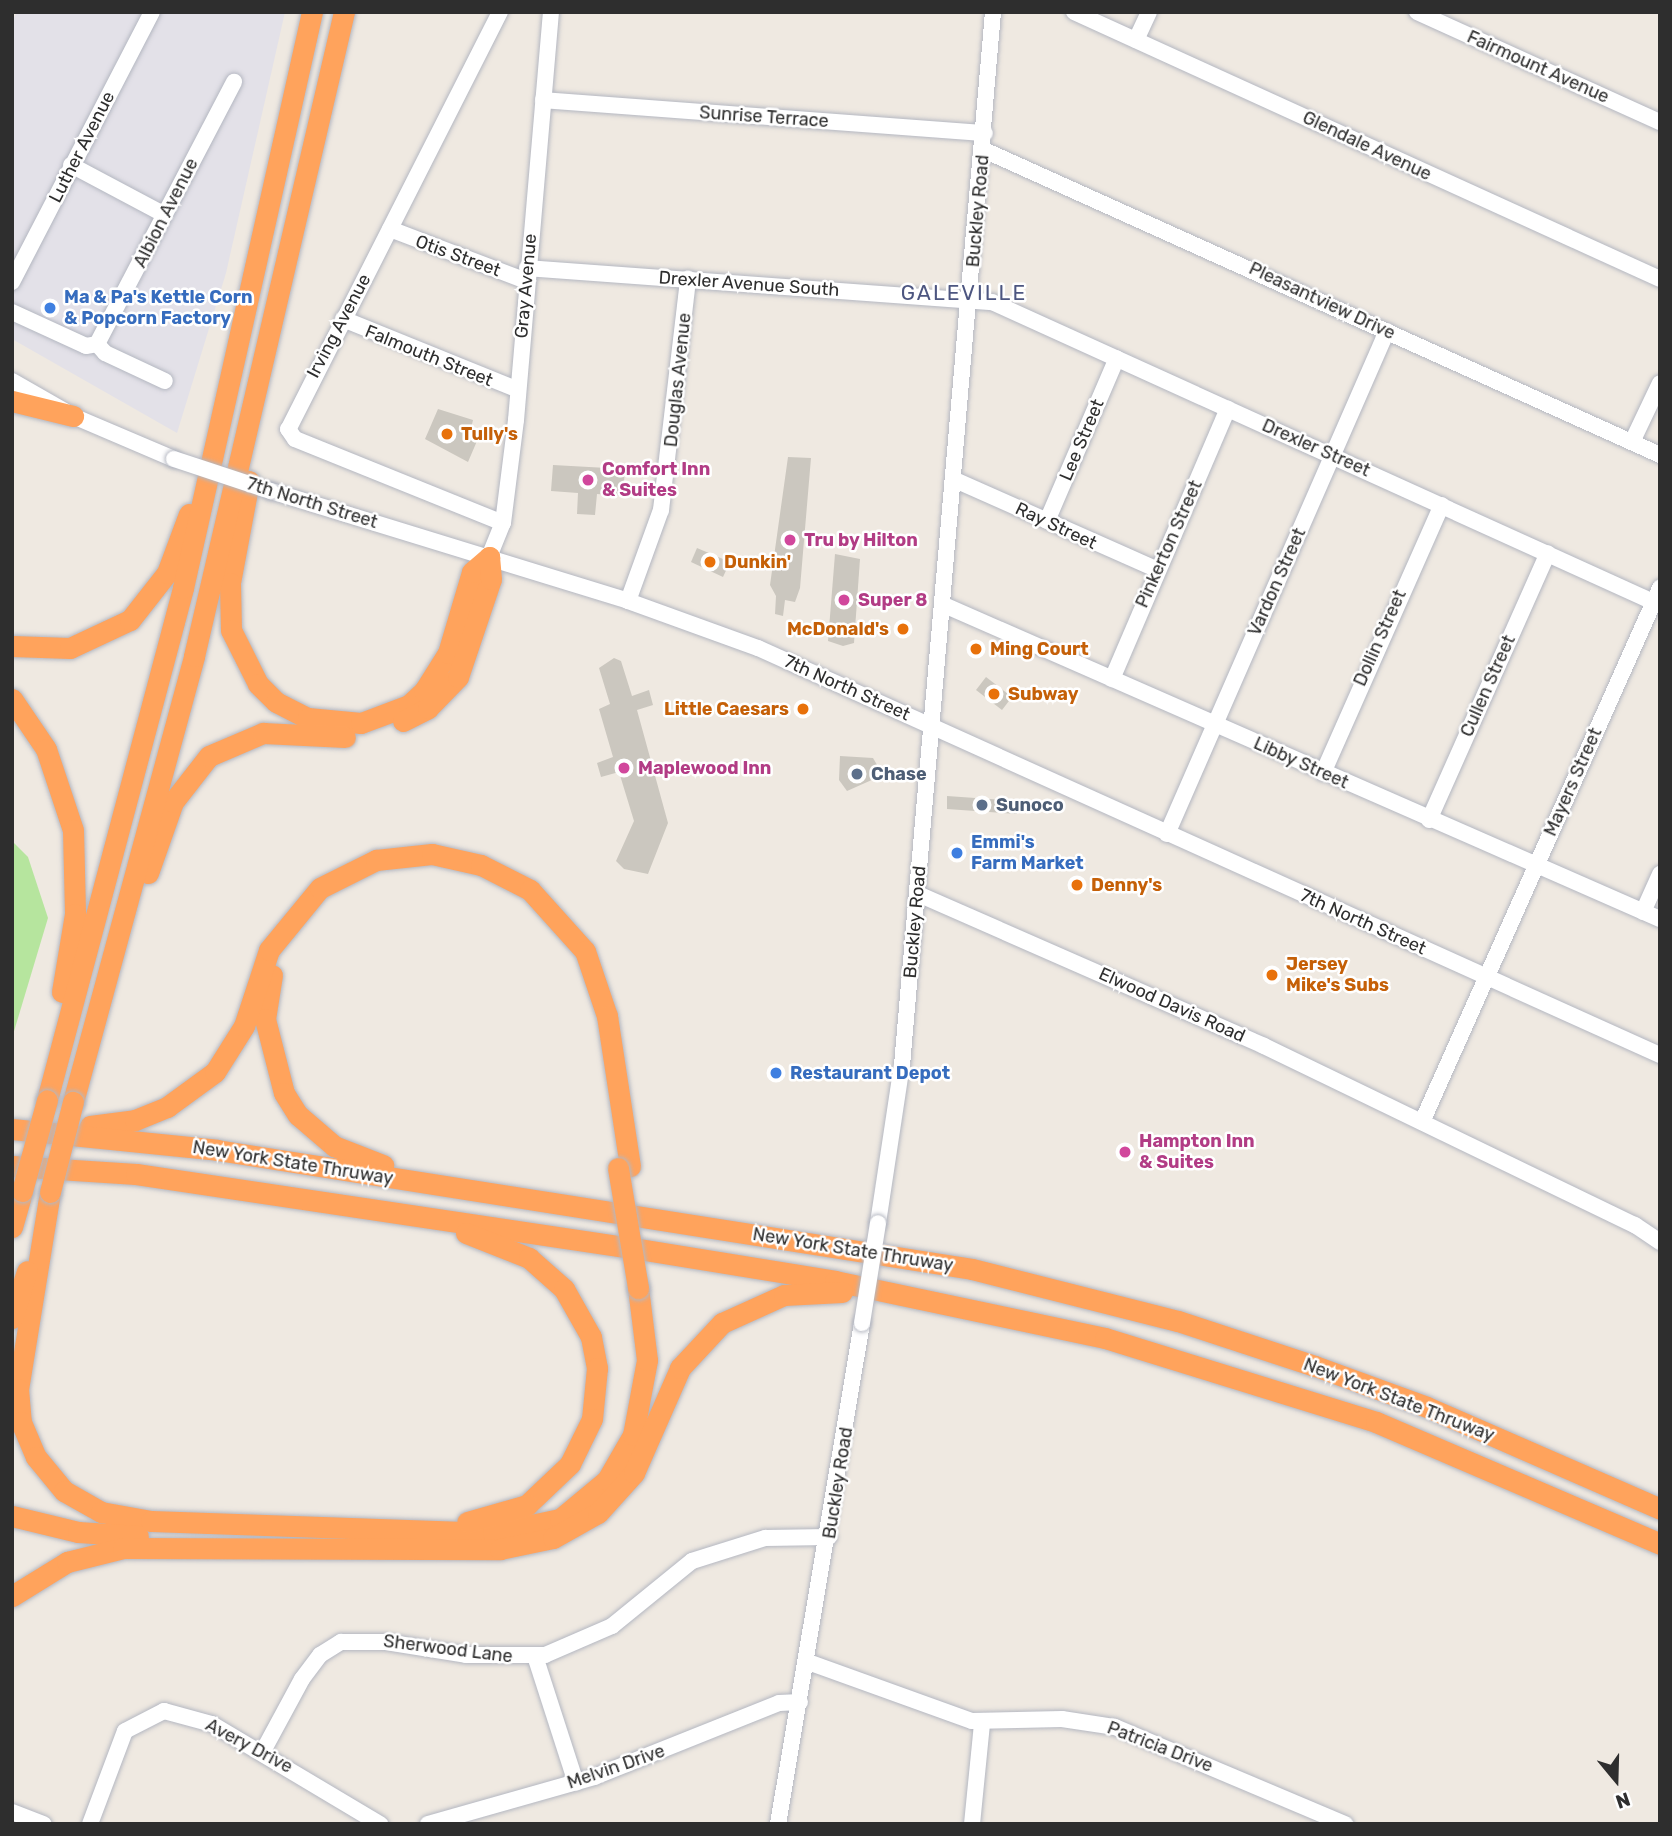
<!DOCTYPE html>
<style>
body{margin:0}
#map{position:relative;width:1672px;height:1836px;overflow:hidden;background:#efe9e1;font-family:Rubik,sans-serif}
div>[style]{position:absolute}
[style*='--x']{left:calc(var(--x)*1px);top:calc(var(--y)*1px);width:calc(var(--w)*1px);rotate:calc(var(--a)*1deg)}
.industrial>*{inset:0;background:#e3e1e8}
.green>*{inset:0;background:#b6e59e}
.building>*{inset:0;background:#cbc7bf}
.roads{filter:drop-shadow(0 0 2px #b4b7c1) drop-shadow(0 0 2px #b4b7c1)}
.minor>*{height:16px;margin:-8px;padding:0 8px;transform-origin:8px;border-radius:8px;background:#fff}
.highway>*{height:21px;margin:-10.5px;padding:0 10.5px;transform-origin:10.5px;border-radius:10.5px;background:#ffa35c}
.bridges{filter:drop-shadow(0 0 2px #b4b7c1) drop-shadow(0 0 2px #b4b7c1)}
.minor-bridge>*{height:16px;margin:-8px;padding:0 8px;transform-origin:8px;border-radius:8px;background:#fff}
.highway-bridge>*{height:21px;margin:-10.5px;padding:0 10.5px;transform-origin:10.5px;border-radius:10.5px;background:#ffa35c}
.dots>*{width:19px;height:19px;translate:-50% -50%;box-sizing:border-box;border:4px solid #fff;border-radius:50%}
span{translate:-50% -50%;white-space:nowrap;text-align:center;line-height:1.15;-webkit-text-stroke:5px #fff;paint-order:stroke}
.street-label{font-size:18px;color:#2e2e2e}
.shop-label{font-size:18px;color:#366cbe;font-weight:700}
.left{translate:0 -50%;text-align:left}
.food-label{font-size:18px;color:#c56008;font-weight:700}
.right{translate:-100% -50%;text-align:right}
.hotel-label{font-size:18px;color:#b23c85;font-weight:700}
.service-label{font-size:18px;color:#4e5e75;font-weight:700}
.quarter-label{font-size:21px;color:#4d5680;letter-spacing:2px}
.frame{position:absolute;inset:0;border:14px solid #2e2e2e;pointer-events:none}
.north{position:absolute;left:1581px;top:1745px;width:70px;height:70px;-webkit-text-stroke:5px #fff;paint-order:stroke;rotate:161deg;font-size:19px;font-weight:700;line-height:28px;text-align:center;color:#2e2e2e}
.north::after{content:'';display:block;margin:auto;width:24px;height:32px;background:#2e2e2e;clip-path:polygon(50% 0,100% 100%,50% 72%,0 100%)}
</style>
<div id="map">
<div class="industrial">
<div style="clip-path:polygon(17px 12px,285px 12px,226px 273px,177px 433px,12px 339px,12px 22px)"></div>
</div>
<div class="green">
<div style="clip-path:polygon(12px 841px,28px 857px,48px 918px,12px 1038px)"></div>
</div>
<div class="building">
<div style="clip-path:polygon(438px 409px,473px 420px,469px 437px,477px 441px,468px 462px,425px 439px)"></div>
<div style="clip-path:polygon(788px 457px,811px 458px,800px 588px,795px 602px,785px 600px,783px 616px,775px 614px,776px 596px,770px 585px)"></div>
<div style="clip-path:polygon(553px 465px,625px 469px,623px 496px,597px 494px,595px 515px,577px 514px,578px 493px,551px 491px)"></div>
<div style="clip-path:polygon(697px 548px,730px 562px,723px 577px,691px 562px)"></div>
<div style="clip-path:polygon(835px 554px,860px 559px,854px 643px,843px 646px,828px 641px)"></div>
<div style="clip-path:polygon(614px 658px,621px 661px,632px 696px,649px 690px,653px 705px,637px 710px,668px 823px,648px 874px,624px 869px,616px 861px,634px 821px,619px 772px,601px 777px,597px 763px,613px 757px,599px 709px,610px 704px,599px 668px)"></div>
<div style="clip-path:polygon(986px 677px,1012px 697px,1002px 710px,976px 690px)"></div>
<div style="clip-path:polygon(840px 756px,873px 758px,880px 770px,874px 779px,847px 791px,839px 780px)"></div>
<div style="clip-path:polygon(947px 796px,1018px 801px,1017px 814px,947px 809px)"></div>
</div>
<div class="roads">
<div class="minor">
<div style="--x:500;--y:12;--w:468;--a:116.9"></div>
<div style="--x:288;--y:429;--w:12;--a:55"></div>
<div style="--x:295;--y:439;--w:224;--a:22"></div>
<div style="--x:1074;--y:12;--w:644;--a:24.5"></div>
<div style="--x:1417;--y:12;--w:267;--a:24.4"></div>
<div style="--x:1136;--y:40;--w:31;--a:-65"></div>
<div style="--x:543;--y:100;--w:443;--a:4.3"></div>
<div style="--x:984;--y:150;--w:742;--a:24.28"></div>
<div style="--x:71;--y:165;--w:106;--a:28"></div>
<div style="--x:390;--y:229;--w:146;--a:20.9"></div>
<div style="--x:527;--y:268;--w:466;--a:4.2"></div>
<div style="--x:992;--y:302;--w:734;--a:24.4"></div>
<div style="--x:12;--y:282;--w:304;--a:-62.6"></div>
<div style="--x:12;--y:312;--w:81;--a:24.7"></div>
<div style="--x:86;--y:346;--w:11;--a:-10"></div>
<div style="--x:343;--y:319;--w:187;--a:22"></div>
<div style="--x:97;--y:344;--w:296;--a:-62.4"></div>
<div style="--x:97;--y:344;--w:12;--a:48"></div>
<div style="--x:105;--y:353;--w:66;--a:25"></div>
<div style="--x:12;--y:381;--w:70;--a:29.8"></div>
<div style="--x:73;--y:416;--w:110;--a:23.1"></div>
<div style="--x:1632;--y:442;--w:65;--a:-64.6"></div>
<div style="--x:955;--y:480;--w:222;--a:23.9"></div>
<div style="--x:271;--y:491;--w:374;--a:17.1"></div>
<div style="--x:628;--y:601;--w:138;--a:19.9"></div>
<div style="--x:758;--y:648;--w:990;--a:24.29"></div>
<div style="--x:1047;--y:521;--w:177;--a:-66.8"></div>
<div style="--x:489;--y:557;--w:37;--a:-68"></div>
<div style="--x:503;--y:523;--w:104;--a:-82.8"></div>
<div style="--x:516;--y:420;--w:409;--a:-85.1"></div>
<div style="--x:628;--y:601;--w:97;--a:-70.1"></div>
<div style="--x:661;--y:510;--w:233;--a:-83.3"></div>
<div style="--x:944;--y:605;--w:782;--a:23.68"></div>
<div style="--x:1112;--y:679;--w:294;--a:-66.8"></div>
<div style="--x:1323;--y:773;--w:293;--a:-66.1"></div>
<div style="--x:1429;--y:820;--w:292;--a:-66"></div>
<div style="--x:1167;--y:834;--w:549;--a:-66.38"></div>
<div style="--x:918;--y:894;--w:378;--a:23.7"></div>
<div style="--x:1264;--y:1046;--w:412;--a:25.8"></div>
<div style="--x:1635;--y:1225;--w:30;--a:34"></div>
<div style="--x:1643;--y:912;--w:42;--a:-65.9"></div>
<div style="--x:1422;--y:1122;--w:585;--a:-65.98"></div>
<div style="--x:878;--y:1223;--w:160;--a:-81.4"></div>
<div style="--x:902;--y:1065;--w:1057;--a:-85.06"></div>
<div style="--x:535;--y:1656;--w:133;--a:72.1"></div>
<div style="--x:808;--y:1662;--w:174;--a:19.8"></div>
<div style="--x:972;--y:1721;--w:90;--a:-1.3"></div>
<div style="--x:1062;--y:1719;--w:54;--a:8.6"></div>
<div style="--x:1115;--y:1727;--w:250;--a:22.9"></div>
<div style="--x:262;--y:1753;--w:84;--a:-61.6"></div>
<div style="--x:302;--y:1679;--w:30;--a:-53"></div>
<div style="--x:320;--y:1655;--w:25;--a:-32"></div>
<div style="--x:341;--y:1642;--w:45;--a:0"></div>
<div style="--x:386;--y:1642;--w:81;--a:9.2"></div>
<div style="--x:466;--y:1655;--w:79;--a:0"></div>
<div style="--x:545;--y:1655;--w:73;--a:-23.4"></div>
<div style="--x:612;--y:1626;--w:103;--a:-39.1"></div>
<div style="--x:692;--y:1561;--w:77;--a:-17.5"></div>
<div style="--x:765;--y:1538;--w:64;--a:-0.9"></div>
<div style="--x:12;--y:1812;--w:34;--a:21"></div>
<div style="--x:90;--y:1824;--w:99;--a:-69.4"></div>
<div style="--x:125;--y:1731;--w:44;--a:-27.1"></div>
<div style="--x:164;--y:1711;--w:50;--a:15.2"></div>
<div style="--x:212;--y:1724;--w:196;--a:30.8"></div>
<div style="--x:428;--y:1824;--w:173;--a:-15.8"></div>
<div style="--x:594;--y:1777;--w:199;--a:-21.8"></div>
<div style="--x:779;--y:1703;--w:21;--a:-3"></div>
<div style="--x:778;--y:1824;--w:508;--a:-80.48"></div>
<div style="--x:972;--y:1824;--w:101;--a:-84.3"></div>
</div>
<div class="highway">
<div style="--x:12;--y:401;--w:63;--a:13.8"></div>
<div style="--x:249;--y:481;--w:104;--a:100.6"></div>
<div style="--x:230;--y:583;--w:47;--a:88.8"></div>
<div style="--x:231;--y:630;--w:60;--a:63.4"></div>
<div style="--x:258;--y:684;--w:25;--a:45"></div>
<div style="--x:276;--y:702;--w:36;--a:27"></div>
<div style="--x:308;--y:718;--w:53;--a:5.4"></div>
<div style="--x:361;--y:723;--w:51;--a:-20.6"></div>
<div style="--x:409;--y:705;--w:21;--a:-43"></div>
<div style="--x:424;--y:691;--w:45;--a:-57.7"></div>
<div style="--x:448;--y:653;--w:84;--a:-73.5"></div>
<div style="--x:472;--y:572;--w:23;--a:-41"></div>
<div style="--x:12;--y:646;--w:58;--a:2"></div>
<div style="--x:70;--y:648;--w:66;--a:-25"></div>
<div style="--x:130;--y:620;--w:60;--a:-51.8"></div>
<div style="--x:167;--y:573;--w:63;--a:-69.6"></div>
<div style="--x:12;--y:699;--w:60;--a:55.8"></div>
<div style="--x:46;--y:749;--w:85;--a:71.6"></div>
<div style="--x:73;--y:830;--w:84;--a:88.6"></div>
<div style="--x:75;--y:914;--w:79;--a:99.5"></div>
<div style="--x:403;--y:721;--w:28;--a:-27"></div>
<div style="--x:428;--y:708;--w:43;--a:-45.9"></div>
<div style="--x:458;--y:677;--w:103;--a:-71.4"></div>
<div style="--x:491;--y:579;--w:22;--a:-95"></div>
<div style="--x:148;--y:873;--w:75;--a:-70.6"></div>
<div style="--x:173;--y:802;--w:58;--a:-52"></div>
<div style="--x:209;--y:756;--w:59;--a:-23.1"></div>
<div style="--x:263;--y:733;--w:82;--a:2.8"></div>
<div style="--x:272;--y:975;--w:45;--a:99"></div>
<div style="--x:265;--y:1019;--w:76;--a:75.6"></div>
<div style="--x:284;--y:1093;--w:26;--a:58"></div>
<div style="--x:298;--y:1115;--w:48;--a:40.7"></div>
<div style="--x:334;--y:1146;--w:53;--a:21.2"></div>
<div style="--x:47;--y:1100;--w:530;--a:-75.12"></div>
<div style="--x:183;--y:588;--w:590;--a:-77.38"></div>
<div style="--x:73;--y:1102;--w:462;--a:-74.8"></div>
<div style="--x:194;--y:656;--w:661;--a:-76.89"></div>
<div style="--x:90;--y:1126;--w:45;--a:-7.6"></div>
<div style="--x:135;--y:1120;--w:35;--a:-22"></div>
<div style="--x:167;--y:1107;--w:59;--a:-36.1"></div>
<div style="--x:215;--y:1072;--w:54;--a:-57.8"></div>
<div style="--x:244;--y:1026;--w:80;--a:-71.8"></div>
<div style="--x:269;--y:950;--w:80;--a:-50.6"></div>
<div style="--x:320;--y:888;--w:63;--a:-26.6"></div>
<div style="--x:376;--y:860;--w:56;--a:-6.1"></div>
<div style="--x:432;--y:854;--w:50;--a:12.7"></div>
<div style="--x:481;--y:865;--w:55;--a:27"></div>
<div style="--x:530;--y:890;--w:82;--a:48"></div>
<div style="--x:585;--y:951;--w:69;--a:71.3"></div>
<div style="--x:607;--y:1016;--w:152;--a:81.3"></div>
<div style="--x:12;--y:1129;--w:206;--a:5.8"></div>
<div style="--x:217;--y:1150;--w:764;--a:8.96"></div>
<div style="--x:972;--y:1269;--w:212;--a:14.2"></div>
<div style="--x:1178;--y:1321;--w:144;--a:18.2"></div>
<div style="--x:1315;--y:1366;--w:119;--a:20.1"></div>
<div style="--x:1427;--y:1407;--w:254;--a:23.6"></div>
<div style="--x:12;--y:1166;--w:124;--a:3.7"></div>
<div style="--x:136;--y:1174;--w:495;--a:8.5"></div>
<div style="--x:626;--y:1247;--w:212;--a:9.2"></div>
<div style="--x:835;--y:1281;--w:276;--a:11.9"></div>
<div style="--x:1105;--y:1338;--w:284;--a:17.2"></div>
<div style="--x:1376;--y:1422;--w:309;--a:23.2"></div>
<div style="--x:50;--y:1192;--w:200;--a:99.2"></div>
<div style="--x:18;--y:1389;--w:33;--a:85"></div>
<div style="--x:21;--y:1422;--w:38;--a:67"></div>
<div style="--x:36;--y:1457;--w:44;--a:50.5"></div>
<div style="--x:64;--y:1491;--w:43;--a:29.6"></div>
<div style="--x:101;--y:1512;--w:51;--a:10.2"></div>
<div style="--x:151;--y:1521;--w:342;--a:2"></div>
<div style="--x:493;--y:1533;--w:68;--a:-11.8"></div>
<div style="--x:560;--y:1519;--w:61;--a:-39.7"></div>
<div style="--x:607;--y:1480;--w:52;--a:-60"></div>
<div style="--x:633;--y:1435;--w:76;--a:-79.4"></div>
<div style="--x:647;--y:1360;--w:73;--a:-97.1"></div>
<div style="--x:12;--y:1227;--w:37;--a:-74"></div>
<div style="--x:466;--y:1233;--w:68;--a:21.6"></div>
<div style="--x:529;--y:1258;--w:47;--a:41.5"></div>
<div style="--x:564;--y:1289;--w:55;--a:60.6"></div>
<div style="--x:591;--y:1337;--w:32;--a:79"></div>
<div style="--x:597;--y:1368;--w:51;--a:95.6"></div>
<div style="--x:592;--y:1419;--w:50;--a:116.1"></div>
<div style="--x:570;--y:1464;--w:59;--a:136.4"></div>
<div style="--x:527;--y:1505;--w:62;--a:164.2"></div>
<div style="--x:12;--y:1318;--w:49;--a:-72.3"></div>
<div style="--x:12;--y:1516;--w:68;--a:13.6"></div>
<div style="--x:78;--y:1532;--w:60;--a:3.8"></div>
<div style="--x:12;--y:1596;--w:65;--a:-31.7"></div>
<div style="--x:67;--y:1562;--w:58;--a:-14"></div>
<div style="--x:123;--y:1548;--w:377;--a:0.2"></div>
<div style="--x:500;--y:1549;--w:54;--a:-11.7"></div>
<div style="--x:553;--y:1538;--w:51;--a:-29.1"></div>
<div style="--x:598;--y:1513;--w:54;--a:-48"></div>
<div style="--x:634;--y:1473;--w:115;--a:-66.3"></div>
<div style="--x:680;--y:1368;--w:62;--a:-47"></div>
<div style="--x:722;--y:1323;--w:68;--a:-24.3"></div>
<div style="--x:784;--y:1295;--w:58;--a:-3"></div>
</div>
</div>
<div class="bridges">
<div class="minor-bridge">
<div style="--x:174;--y:459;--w:102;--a:18.3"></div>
<div style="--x:862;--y:1323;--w:101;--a:-80.9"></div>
</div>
<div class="highway-bridge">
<div style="--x:618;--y:1168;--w:122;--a:80.5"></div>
<div style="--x:22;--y:1191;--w:94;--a:-74.6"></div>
<div style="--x:50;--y:1192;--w:93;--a:-75.7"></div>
</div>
</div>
<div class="dots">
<div style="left:50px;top:308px;background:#3f7fe0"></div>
<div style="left:447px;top:434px;background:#e8710a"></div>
<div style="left:588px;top:480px;background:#d1479c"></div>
<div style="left:790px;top:540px;background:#d1479c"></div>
<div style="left:710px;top:562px;background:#e8710a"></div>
<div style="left:844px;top:600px;background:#d1479c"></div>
<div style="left:903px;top:629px;background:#e8710a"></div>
<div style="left:976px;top:649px;background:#e8710a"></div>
<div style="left:994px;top:694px;background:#e8710a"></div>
<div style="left:803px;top:709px;background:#e8710a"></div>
<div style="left:624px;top:768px;background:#d1479c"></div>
<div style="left:857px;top:774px;background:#5c6f8a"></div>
<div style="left:982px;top:805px;background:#5c6f8a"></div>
<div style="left:957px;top:853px;background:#3f7fe0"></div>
<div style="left:1077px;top:885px;background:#e8710a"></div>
<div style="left:1272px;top:975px;background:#e8710a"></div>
<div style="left:776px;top:1073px;background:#3f7fe0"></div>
<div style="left:1125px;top:1152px;background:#d1479c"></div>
</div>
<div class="street-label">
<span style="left:1538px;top:67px;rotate:24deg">Fairmount Avenue</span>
<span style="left:764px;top:117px;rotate:4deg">Sunrise Terrace</span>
<span style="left:1367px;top:146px;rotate:25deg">Glendale Avenue</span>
<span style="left:82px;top:147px;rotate:-63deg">Luther Avenue</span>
<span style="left:978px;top:211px;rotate:-85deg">Buckley Road</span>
<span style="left:166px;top:213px;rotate:-63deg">Albion Avenue</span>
<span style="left:458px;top:256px;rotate:20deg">Otis Street</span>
<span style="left:749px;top:284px;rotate:4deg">Drexler Avenue South</span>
<span style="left:526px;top:286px;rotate:-85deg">Gray Avenue</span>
<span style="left:1322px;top:301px;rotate:25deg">Pleasantview Drive</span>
<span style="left:339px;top:326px;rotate:-62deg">Irving Avenue</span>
<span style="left:429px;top:356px;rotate:22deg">Falmouth Street</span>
<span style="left:678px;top:380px;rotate:-84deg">Douglas Avenue</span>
<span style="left:1082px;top:440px;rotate:-67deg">Lee Street</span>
<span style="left:1316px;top:448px;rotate:24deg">Drexler Street</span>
<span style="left:312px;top:503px;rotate:17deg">7th North Street</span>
<span style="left:1056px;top:526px;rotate:25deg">Ray Street</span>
<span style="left:1169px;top:544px;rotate:-66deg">Pinkerton Street</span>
<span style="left:1277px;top:582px;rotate:-66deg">Vardon Street</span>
<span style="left:1380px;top:638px;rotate:-66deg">Dollin Street</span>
<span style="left:1488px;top:686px;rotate:-66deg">Cullen Street</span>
<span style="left:847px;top:688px;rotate:24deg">7th North Street</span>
<span style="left:1301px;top:763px;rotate:24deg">Libby Street</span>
<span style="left:1573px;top:782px;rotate:-66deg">Mayers Street</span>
<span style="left:915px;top:922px;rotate:-85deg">Buckley Road</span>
<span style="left:1363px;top:922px;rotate:24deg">7th North Street</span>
<span style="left:1172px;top:1005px;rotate:24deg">Elwood Davis Road</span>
<span style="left:293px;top:1163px;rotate:9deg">New York State Thruway</span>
<span style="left:853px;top:1250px;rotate:9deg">New York State Thruway</span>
<span style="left:1399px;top:1400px;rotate:21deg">New York State Thruway</span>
<span style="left:838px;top:1483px;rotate:-81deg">Buckley Road</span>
<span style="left:448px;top:1649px;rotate:7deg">Sherwood Lane</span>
<span style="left:249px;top:1746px;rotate:28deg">Avery Drive</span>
<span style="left:1160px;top:1747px;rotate:21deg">Patricia Drive</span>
<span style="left:616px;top:1767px;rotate:-19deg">Melvin Drive</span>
</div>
<div class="shop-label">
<span class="left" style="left:64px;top:308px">Ma &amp; Pa's Kettle Corn<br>&amp; Popcorn Factory</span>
<span class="left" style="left:971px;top:853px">Emmi's<br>Farm Market</span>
<span class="left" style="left:790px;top:1073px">Restaurant Depot</span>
</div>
<div class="food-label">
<span class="left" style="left:461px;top:434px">Tully's</span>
<span class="left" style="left:724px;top:562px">Dunkin'</span>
<span class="right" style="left:889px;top:629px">McDonald's</span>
<span class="left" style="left:990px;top:649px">Ming Court</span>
<span class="left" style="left:1008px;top:694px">Subway</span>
<span class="right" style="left:789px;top:709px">Little Caesars</span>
<span class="left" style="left:1091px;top:885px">Denny's</span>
<span class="left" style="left:1286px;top:975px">Jersey<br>Mike's Subs</span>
</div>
<div class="hotel-label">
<span class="left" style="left:602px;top:480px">Comfort Inn<br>&amp; Suites</span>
<span class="left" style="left:804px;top:540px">Tru by Hilton</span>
<span class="left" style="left:858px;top:600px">Super 8</span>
<span class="left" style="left:638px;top:768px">Maplewood Inn</span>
<span class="left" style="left:1139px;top:1152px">Hampton Inn<br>&amp; Suites</span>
</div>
<div class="service-label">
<span class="left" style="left:871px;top:774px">Chase</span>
<span class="left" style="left:996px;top:805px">Sunoco</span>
</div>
<div class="quarter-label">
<span style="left:964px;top:293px">GALEVILLE</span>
</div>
<div class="frame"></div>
<div class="north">N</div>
</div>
